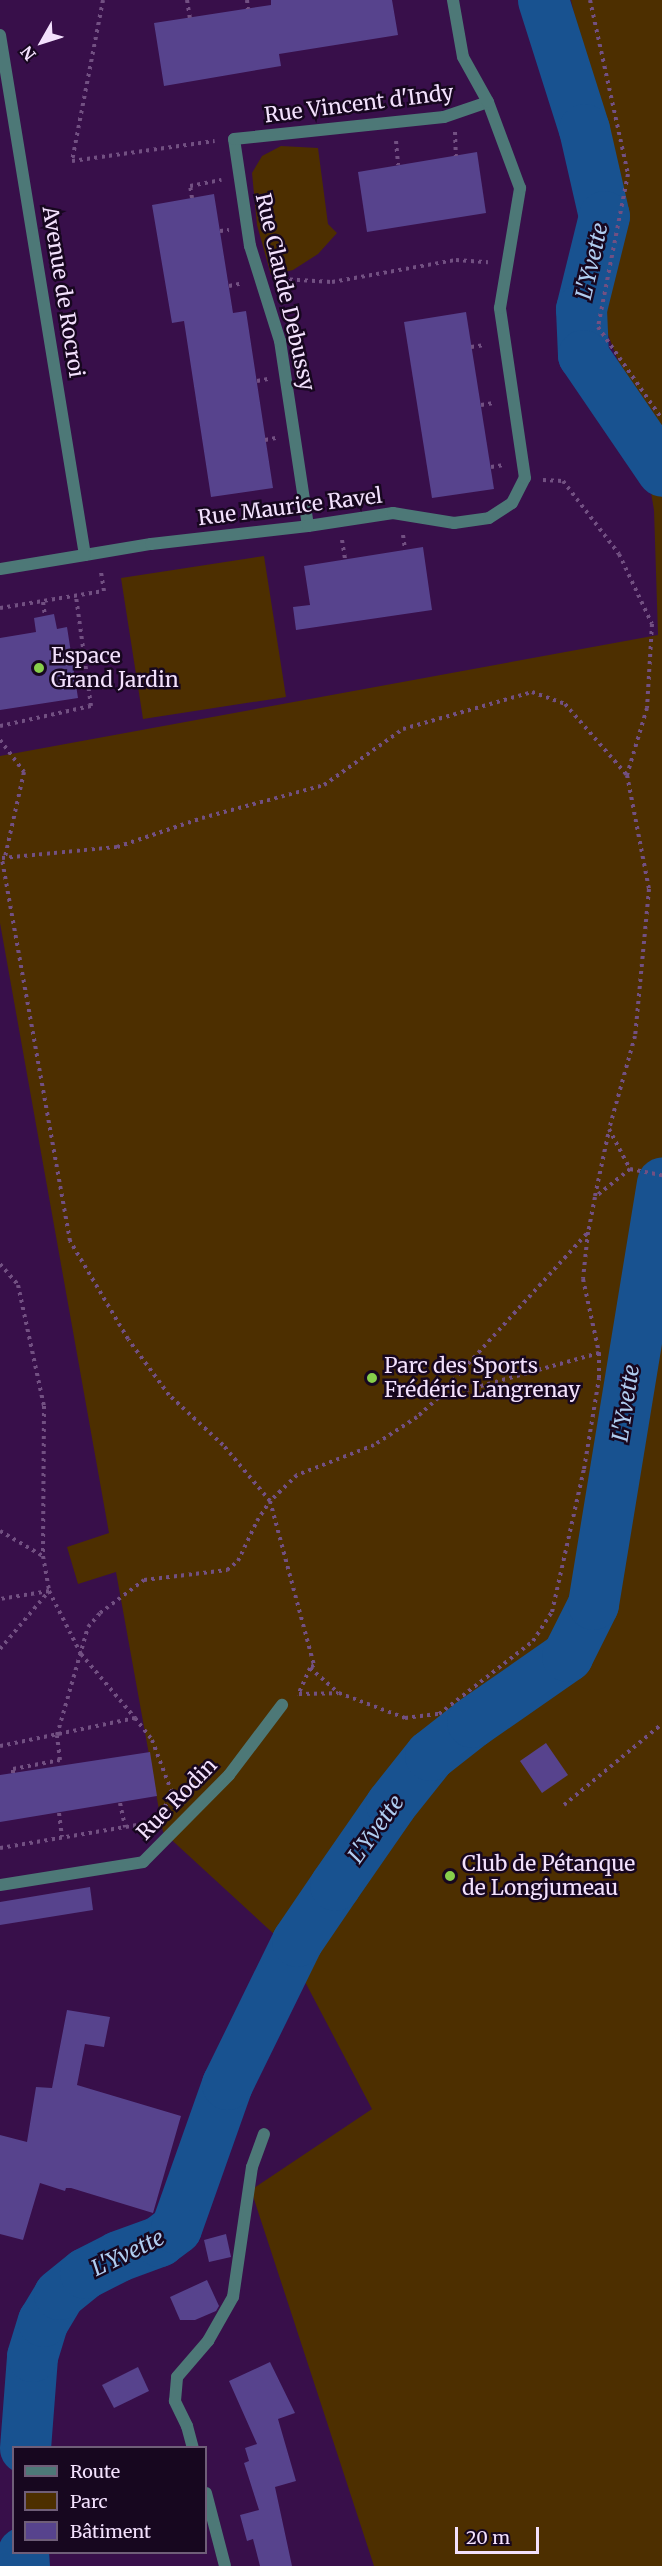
<!DOCTYPE html>
<meta charset="utf-8">
<style>
body{margin:0}
#map{position:relative;width:662px;height:2566px;overflow:hidden;background:#380f4a;font-family:Merriweather,serif}
div>[style]{position:absolute}
[style*='--x']{left:calc(var(--x)*1px);top:calc(var(--y)*1px);width:calc(var(--w)*1px);rotate:calc(var(--a)*1deg)}
.green>*{inset:0;background:#4d2f00}
.river>*{height:51px;margin:-25.5px;padding:0 25.5px;transform-origin:25.5px;border-radius:25.5px;background:#185290}
.building>*{inset:0;background:#57438d}
.path>*{height:4px;margin-top:-2px;transform-origin:0;background:repeating-linear-gradient(90deg,#725082 0 3px,transparent 0 7.5px)}
.service>*{height:12px;margin:-6px;padding:0 6px;transform-origin:6px;border-radius:6px;background:#4d7877}
.minor>*{height:12px;margin:-6px;padding:0 6px;transform-origin:6px;border-radius:6px;background:#4d7877}
.dots>*{width:16px;height:16px;translate:-50% -50%;box-sizing:border-box;border:3px solid #17071f;border-radius:50%}
span{translate:-50% -50%;white-space:nowrap;text-align:center;line-height:1.15;-webkit-text-stroke:5px #17071f;paint-order:stroke}
.street-label{font-size:21px;color:#f3e1fd}
.poi-label{font-size:21px;color:#f3e1fd}
.left{translate:0 -50%;text-align:left}
.water-label{font-size:22px;color:#b0cdf0;font-style:italic}
.legend{position:absolute;left:12px;top:2446px;width:195px;height:108px;box-sizing:border-box;background:#17071f;border:2px solid #6f5e78;margin:0;padding:8px 10px;list-style:none;font-size:18px;color:#f3e1fd}
.legend li{display:flex;align-items:center;gap:12px;height:30px}
.legend b{width:30px;border:2px solid #6f5e78}
.north{position:absolute;left:12px;top:12px;width:60px;height:60px;-webkit-text-stroke:4px #17071f;paint-order:stroke;rotate:231deg;font-size:16px;font-weight:700;line-height:24px;text-align:center;color:#f3e1fd}
.north::after{content:'';display:block;margin:auto;width:21px;height:27px;background:#f3e1fd;clip-path:polygon(50% 0,100% 100%,50% 72%,0 100%)}
.scale{position:absolute;left:455px;top:2527px;width:84px;height:27px;box-sizing:border-box;border:3px solid #f3e1fd;border-top:0;padding-left:8px;font-size:18px;line-height:21px;white-space:nowrap;color:#f3e1fd;-webkit-text-stroke:4px #17071f;paint-order:stroke}
</style>
<div id="map">
<div class="green">
<div style="clip-path:polygon(571px 0,662px 0,662px 2566px,374px 2566px,251px 2190px,372px 2109px,303px 1978px,275px 1935px,163px 1832px,116px 1572px,78px 1584px,67px 1547px,109px 1533px,0 923px,0 756px,658px 635px,654px 510px,636px 407px,595px 301px,620px 221px)"></div>
<div style="clip-path:polygon(281px 146px,318px 148px,328px 224px,337px 233px,318px 254px,293px 270px,271px 275px,257px 225px,252px 173px,262px 156px)"></div>
<div style="clip-path:polygon(264px 556px,286px 697px,143px 719px,121px 578px)"></div>
</div>
<div class="river">
<div style="--x:543;--y:0;--w:135;--a:72.4"></div>
<div style="--x:584;--y:129;--w:89;--a:77.1"></div>
<div style="--x:604;--y:216;--w:96;--a:103.9"></div>
<div style="--x:581;--y:309;--w:46;--a:87.5"></div>
<div style="--x:583;--y:355;--w:140;--a:55.7"></div>
<div style="--x:25;--y:2448;--w:92;--a:-85.6"></div>
<div style="--x:32;--y:2356;--w:37;--a:-73"></div>
<div style="--x:43;--y:2321;--w:31;--a:-59"></div>
<div style="--x:59;--y:2294;--w:33;--a:-39"></div>
<div style="--x:85;--y:2273;--w:37;--a:-27"></div>
<div style="--x:118;--y:2256;--w:44;--a:-20.1"></div>
<div style="--x:159;--y:2241;--w:21;--a:-37"></div>
<div style="--x:176;--y:2228;--w:153;--a:-70.5"></div>
<div style="--x:227;--y:2084;--w:159;--a:-63.9"></div>
<div style="--x:297;--y:1941;--w:68;--a:-55.8"></div>
<div style="--x:335;--y:1885;--w:98;--a:-55.3"></div>
<div style="--x:391;--y:1804;--w:63;--a:-51.5"></div>
<div style="--x:430;--y:1755;--w:53;--a:-38.2"></div>
<div style="--x:472;--y:1722;--w:116;--a:-34.8"></div>
<div style="--x:567;--y:1656;--w:58;--a:-63.4"></div>
<div style="--x:593;--y:1604;--w:427;--a:-80.7"></div>
<div style="--x:23;--y:2552;--w:14;--a:86"></div>
</div>
<div class="building">
<div style="clip-path:polygon(271px 0,392px 0,398px 35px,279px 54px,281px 66px,164px 86px,154px 23px,271px 5px)"></div>
<div style="clip-path:polygon(477px 152px,486px 213px,367px 232px,358px 172px)"></div>
<div style="clip-path:polygon(214px 194px,233px 313px,246px 311px,273px 488px,211px 497px,184px 321px,172px 323px,152px 205px)"></div>
<div style="clip-path:polygon(466px 312px,494px 489px,432px 498px,404px 322px)"></div>
<div style="clip-path:polygon(423px 547px,432px 610px,296px 630px,293px 607px,310px 605px,304px 566px)"></div>
<div style="clip-path:polygon(54px 614px,57px 629px,67px 627px,78px 698px,0 710px,0 638px,36px 632px,34px 618px)"></div>
<div style="clip-path:polygon(546px 1743px,568px 1775px,542px 1793px,520px 1761px)"></div>
<div style="clip-path:polygon(150px 1752px,157px 1796px,0 1822px,0 1775px)"></div>
<div style="clip-path:polygon(90px 1887px,93px 1910px,0 1925px,0 1902px)"></div>
<div style="clip-path:polygon(67px 2010px,110px 2017px,104px 2047px,85px 2044px,77px 2085px,181px 2116px,153px 2213px,71px 2188px,66px 2188px,65px 2191px,40px 2183px,23px 2240px,0 2234px,0 2135px,27px 2142px,36px 2087px,52px 2088px)"></div>
<div style="clip-path:polygon(226px 2234px,231px 2257px,209px 2262px,204px 2240px)"></div>
<div style="clip-path:polygon(207px 2280px,219px 2306px,216px 2311px,195px 2320px,180px 2320px,170px 2297px)"></div>
<div style="clip-path:polygon(270px 2362px,295px 2413px,278px 2419px,296px 2481px,275px 2487px,292px 2566px,260px 2566px,253px 2539px,247px 2541px,240px 2515px,259px 2510px,244px 2463px,249px 2461px,245px 2448px,257px 2444px,229px 2381px)"></div>
<div style="clip-path:polygon(138px 2367px,149px 2391px,114px 2408px,102px 2385px)"></div>
</div>
<div class="path">
<div style="--x:103;--y:0;--w:164;--a:100.9"></div>
<div style="--x:72;--y:161;--w:144;--a:-8"></div>
<div style="--x:187;--y:0;--w:18;--a:81"></div>
<div style="--x:247;--y:0;--w:9;--a:84"></div>
<div style="--x:590;--y:0;--w:178;--a:77.7"></div>
<div style="--x:628;--y:174;--w:156;--a:101.1"></div>
<div style="--x:598;--y:327;--w:112;--a:55.2"></div>
<div style="--x:455;--y:132;--w:24;--a:88"></div>
<div style="--x:396;--y:141;--w:24;--a:85"></div>
<div style="--x:192;--y:198;--w:12;--a:-99"></div>
<div style="--x:190;--y:186;--w:32;--a:-11"></div>
<div style="--x:220;--y:231;--w:9;--a:-6"></div>
<div style="--x:282;--y:279;--w:50;--a:3.4"></div>
<div style="--x:332;--y:282;--w:126;--a:-10.1"></div>
<div style="--x:456;--y:260;--w:32;--a:4"></div>
<div style="--x:229;--y:286;--w:14;--a:-12"></div>
<div style="--x:471;--y:347;--w:14;--a:-8"></div>
<div style="--x:257;--y:381;--w:11;--a:-10"></div>
<div style="--x:481;--y:405;--w:13;--a:-9"></div>
<div style="--x:265;--y:440;--w:11;--a:-10"></div>
<div style="--x:491;--y:467;--w:13;--a:-9"></div>
<div style="--x:543;--y:480;--w:20;--a:3"></div>
<div style="--x:563;--y:481;--w:92;--a:52.5"></div>
<div style="--x:619;--y:554;--w:77;--a:64.8"></div>
<div style="--x:652;--y:624;--w:84;--a:93.4"></div>
<div style="--x:647;--y:708;--w:70;--a:106.6"></div>
<div style="--x:403;--y:535;--w:15;--a:82"></div>
<div style="--x:342;--y:540;--w:20;--a:81"></div>
<div style="--x:43;--y:602;--w:14;--a:82"></div>
<div style="--x:0;--y:608;--w:105;--a:-9.3"></div>
<div style="--x:104;--y:591;--w:20;--a:-99"></div>
<div style="--x:0;--y:726;--w:93;--a:-12.4"></div>
<div style="--x:91;--y:706;--w:110;--a:-97.8"></div>
<div style="--x:0;--y:740;--w:40;--a:53"></div>
<div style="--x:24;--y:772;--w:87;--a:102.6"></div>
<div style="--x:630;--y:1169;--w:33;--a:11"></div>
<div style="--x:595;--y:1196;--w:67;--a:-78"></div>
<div style="--x:0;--y:1264;--w:28;--a:49"></div>
<div style="--x:18;--y:1285;--w:124;--a:77.9"></div>
<div style="--x:44;--y:1406;--w:150;--a:90.4"></div>
<div style="--x:438;--y:1397;--w:223;--a:-47.7"></div>
<div style="--x:0;--y:1531;--w:50;--a:30.2"></div>
<div style="--x:43;--y:1556;--w:36;--a:80"></div>
<div style="--x:49;--y:1591;--w:50;--a:170.7"></div>
<div style="--x:0;--y:1649;--w:76;--a:-49.8"></div>
<div style="--x:49;--y:1591;--w:71;--a:63.1"></div>
<div style="--x:81;--y:1654;--w:84;--a:49.8"></div>
<div style="--x:310;--y:1668;--w:38;--a:41"></div>
<div style="--x:339;--y:1693;--w:71;--a:20.7"></div>
<div style="--x:405;--y:1718;--w:34;--a:-7"></div>
<div style="--x:439;--y:1714;--w:119;--a:-37.8"></div>
<div style="--x:533;--y:1641;--w:35;--a:-57"></div>
<div style="--x:552;--y:1612;--w:147;--a:-77.4"></div>
<div style="--x:584;--y:1469;--w:92;--a:-80.6"></div>
<div style="--x:599;--y:1378;--w:25;--a:-90"></div>
<div style="--x:299;--y:1694;--w:39;--a:-1"></div>
<div style="--x:0;--y:1746;--w:138;--a:-11.7"></div>
<div style="--x:135;--y:1718;--w:28;--a:52"></div>
<div style="--x:152;--y:1740;--w:65;--a:69.3"></div>
<div style="--x:13;--y:1773;--w:4;--a:-90"></div>
<div style="--x:13;--y:1769;--w:48;--a:-10.8"></div>
<div style="--x:60;--y:1760;--w:25;--a:-97"></div>
<div style="--x:57;--y:1735;--w:112;--a:-74"></div>
<div style="--x:88;--y:1627;--w:18;--a:-49"></div>
<div style="--x:100;--y:1613;--w:55;--a:-36.9"></div>
<div style="--x:144;--y:1580;--w:84;--a:-6.9"></div>
<div style="--x:227;--y:1570;--w:14;--a:-39"></div>
<div style="--x:238;--y:1561;--w:44;--a:-64.6"></div>
<div style="--x:257;--y:1521;--w:24;--a:-57"></div>
<div style="--x:270;--y:1501;--w:73;--a:-130"></div>
<div style="--x:223;--y:1445;--w:74;--a:-137.2"></div>
<div style="--x:169;--y:1395;--w:69;--a:-126.2"></div>
<div style="--x:128;--y:1339;--w:114;--a:-120.6"></div>
<div style="--x:70;--y:1241;--w:389;--a:-100.1"></div>
<div style="--x:2;--y:858;--w:116;--a:-5.5"></div>
<div style="--x:117;--y:847;--w:90;--a:-18.8"></div>
<div style="--x:202;--y:818;--w:126;--a:-15.1"></div>
<div style="--x:324;--y:785;--w:97;--a:-35.3"></div>
<div style="--x:403;--y:729;--w:134;--a:-16"></div>
<div style="--x:532;--y:692;--w:35;--a:20"></div>
<div style="--x:565;--y:704;--w:94;--a:48.9"></div>
<div style="--x:627;--y:775;--w:116;--a:79.1"></div>
<div style="--x:649;--y:889;--w:148;--a:95.4"></div>
<div style="--x:635;--y:1036;--w:97;--a:105.6"></div>
<div style="--x:609;--y:1129;--w:45;--a:62.3"></div>
<div style="--x:630;--y:1169;--w:45;--a:141.3"></div>
<div style="--x:595;--y:1197;--w:36;--a:101"></div>
<div style="--x:588;--y:1232;--w:47;--a:96.1"></div>
<div style="--x:583;--y:1279;--w:76;--a:77.8"></div>
<div style="--x:599;--y:1353;--w:167;--a:164.4"></div>
<div style="--x:438;--y:1398;--w:28;--a:138"></div>
<div style="--x:417;--y:1417;--w:51;--a:146.9"></div>
<div style="--x:374;--y:1445;--w:83;--a:158.7"></div>
<div style="--x:297;--y:1475;--w:37;--a:136"></div>
<div style="--x:270;--y:1501;--w:170;--a:75"></div>
<div style="--x:314;--y:1665;--w:5;--a:143"></div>
<div style="--x:310;--y:1668;--w:30;--a:114"></div>
<div style="--x:120;--y:1803;--w:25;--a:78"></div>
<div style="--x:564;--y:1805;--w:127;--a:-39.6"></div>
<div style="--x:59;--y:1813;--w:24;--a:83"></div>
<div style="--x:0;--y:1848;--w:151;--a:-9.5"></div>
<div style="--x:149;--y:1823;--w:34;--a:-47"></div>
</div>
<div class="service">
<div style="--x:308;--y:526;--w:187;--a:-98.6"></div>
<div style="--x:280;--y:341;--w:100;--a:-107.5"></div>
<div style="--x:250;--y:246;--w:108;--a:-98.5"></div>
<div style="--x:234;--y:139;--w:211;--a:-6"></div>
<div style="--x:444;--y:117;--w:46;--a:-18.8"></div>
<div style="--x:85;--y:555;--w:67;--a:-9.5"></div>
<div style="--x:151;--y:544;--w:158;--a:-6.5"></div>
<div style="--x:308;--y:526;--w:86;--a:-8.7"></div>
<div style="--x:393;--y:513;--w:62;--a:9.3"></div>
<div style="--x:454;--y:523;--w:35;--a:-8"></div>
<div style="--x:489;--y:518;--w:27;--a:-33"></div>
<div style="--x:512;--y:503;--w:28;--a:-63"></div>
<div style="--x:525;--y:478;--w:172;--a:-98.4"></div>
<div style="--x:500;--y:308;--w:122;--a:-80.5"></div>
<div style="--x:520;--y:188;--w:92;--a:-110.4"></div>
<div style="--x:488;--y:102;--w:51;--a:-119.1"></div>
<div style="--x:463;--y:57;--w:58;--a:-100"></div>
<div style="--x:187;--y:2426;--w:28;--a:-116"></div>
<div style="--x:175;--y:2401;--w:24;--a:-85"></div>
<div style="--x:177;--y:2377;--w:48;--a:-49.3"></div>
<div style="--x:208;--y:2341;--w:51;--a:-60.4"></div>
<div style="--x:233;--y:2297;--w:131;--a:-81.7"></div>
<div style="--x:252;--y:2167;--w:35;--a:-70"></div>
</div>
<div class="minor">
<div style="--x:0;--y:35;--w:527;--a:80.72"></div>
<div style="--x:85;--y:555;--w:86;--a:170.6"></div>
<div style="--x:0;--y:1885;--w:145;--a:-9.1"></div>
<div style="--x:143;--y:1862;--w:122;--a:-45.3"></div>
<div style="--x:229;--y:1775;--w:88;--a:-52.9"></div>
<div style="--x:187;--y:2426;--w:23;--a:75"></div>
<div style="--x:206;--y:2493;--w:75;--a:75.4"></div>
</div>
<div class="dots">
<div style="left:39px;top:668px;background:#87cf4b"></div>
<div style="left:372px;top:1378px;background:#87cf4b"></div>
<div style="left:450px;top:1876px;background:#87cf4b"></div>
</div>
<div class="street-label">
<span style="left:359px;top:104px;rotate:-7deg">Rue Vincent d'Indy</span>
<span style="left:63px;top:292px;rotate:81deg">Avenue de Rocroi</span>
<span style="left:285px;top:292px;rotate:77deg">Rue Claude Debussy</span>
<span style="left:290px;top:507px;rotate:-7deg">Rue Maurice Ravel</span>
<span style="left:177px;top:1799px;rotate:-46deg">Rue Rodin</span>
</div>
<div class="poi-label">
<span class="left" style="left:51px;top:668px">Espace<br>Grand Jardin</span>
<span class="left" style="left:384px;top:1378px">Parc des Sports<br>Frédéric Langrenay</span>
<span class="left" style="left:462px;top:1876px">Club de Pétanque<br>de Longjumeau</span>
</div>
<div class="water-label">
<span style="left:592px;top:261px;rotate:-77deg">L'Yvette</span>
<span style="left:626px;top:1403px;rotate:-81deg">L'Yvette</span>
<span style="left:376px;top:1829px;rotate:-54deg">L'Yvette</span>
<span style="left:128px;top:2253px;rotate:-26deg">L'Yvette</span>
</div>
<ul class="legend">
<li><b style="height:8px;background:#4d7877"></b>Route</li>
<li><b style="height:16px;background:#4d2f00"></b>Parc</li>
<li><b style="height:16px;background:#57438d"></b>Bâtiment</li>
</ul>
<div class="north">N</div>
<div class="scale">20 m</div>
</div>
